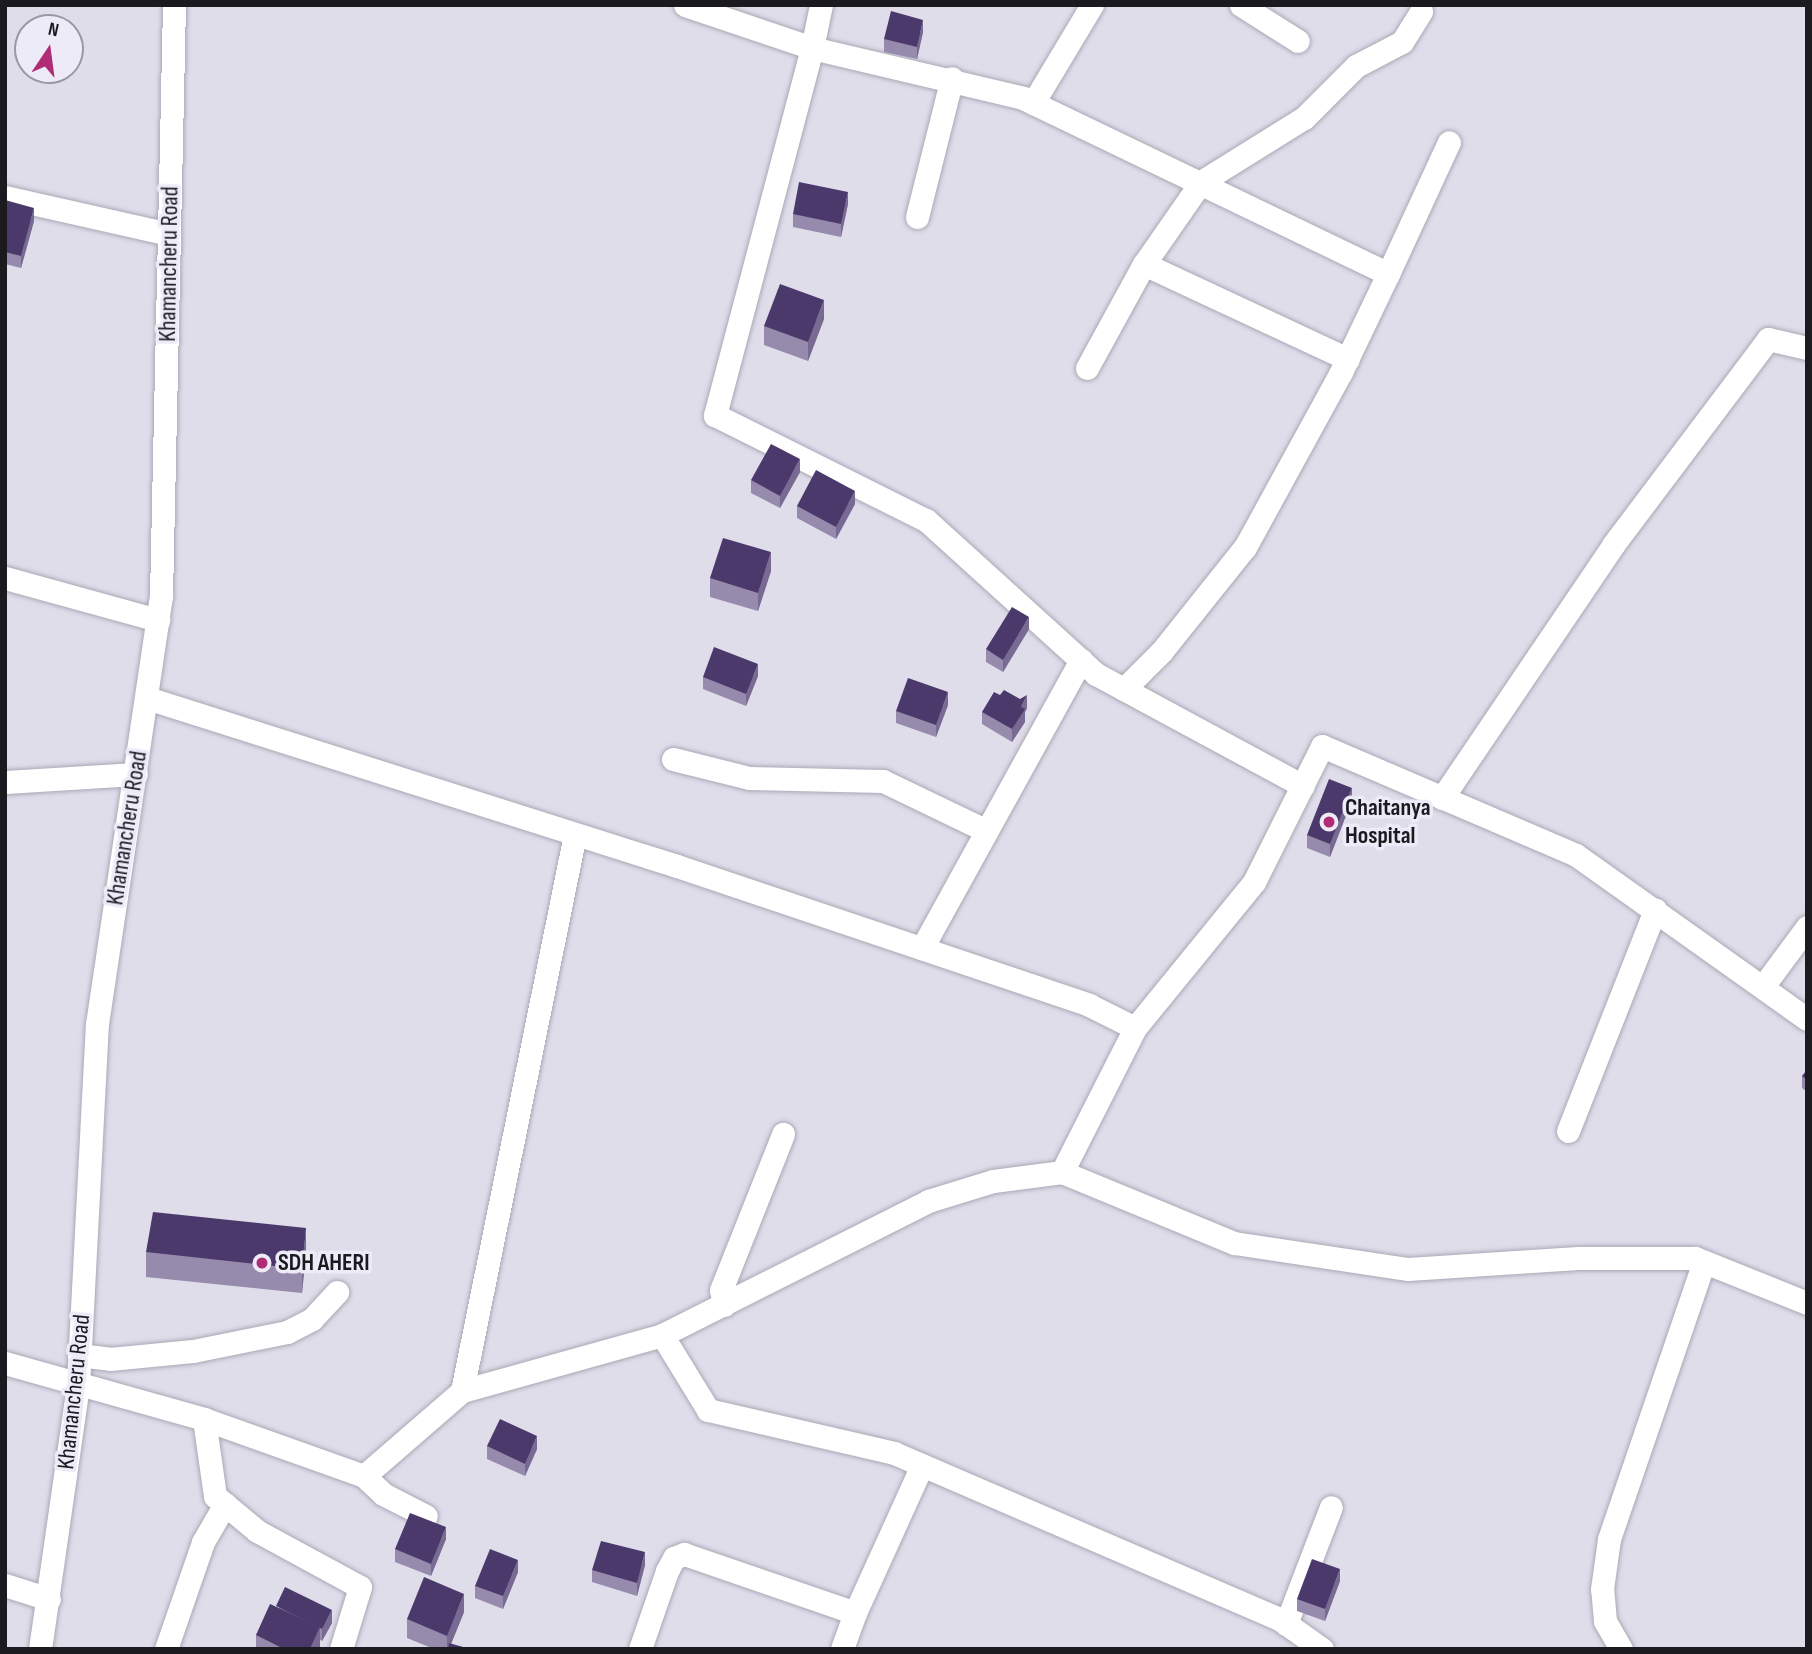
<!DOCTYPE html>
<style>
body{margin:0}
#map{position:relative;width:1812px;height:1654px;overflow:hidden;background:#e0ddeb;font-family:"Sofia Sans Condensed",sans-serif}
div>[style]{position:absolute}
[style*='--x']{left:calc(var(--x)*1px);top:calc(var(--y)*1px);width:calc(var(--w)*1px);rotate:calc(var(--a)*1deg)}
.roads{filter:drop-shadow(0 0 2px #aaa8b5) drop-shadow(0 0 2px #aaa8b5)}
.minor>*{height:23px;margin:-11.5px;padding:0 11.5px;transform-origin:11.5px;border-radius:11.5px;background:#fff}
.wall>*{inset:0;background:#968bac}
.shaded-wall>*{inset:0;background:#786a92}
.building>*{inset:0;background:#4c396c}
.dots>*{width:19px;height:19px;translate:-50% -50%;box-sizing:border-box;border:4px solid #edebf8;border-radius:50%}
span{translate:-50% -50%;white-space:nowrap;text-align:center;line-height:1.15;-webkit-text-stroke:7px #edebf8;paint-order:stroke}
.street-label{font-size:24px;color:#1b1a1f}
.poi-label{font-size:24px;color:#1b1a1f;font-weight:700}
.left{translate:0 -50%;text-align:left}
.frame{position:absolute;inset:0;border:7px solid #1b1a1f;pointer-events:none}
.north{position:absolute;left:14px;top:14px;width:70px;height:70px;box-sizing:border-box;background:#edebf8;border:2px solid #9997a1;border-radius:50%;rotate:13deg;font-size:19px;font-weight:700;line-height:28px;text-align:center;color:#1b1a1f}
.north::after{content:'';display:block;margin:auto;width:24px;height:32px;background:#b02c74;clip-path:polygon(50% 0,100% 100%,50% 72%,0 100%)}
</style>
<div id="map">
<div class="roads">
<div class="minor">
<div style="--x:685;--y:5;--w:134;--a:18.7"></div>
<div style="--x:812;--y:48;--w:380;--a:104.8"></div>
<div style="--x:715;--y:415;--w:236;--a:26.5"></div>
<div style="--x:926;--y:520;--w:229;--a:42.2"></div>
<div style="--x:1096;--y:674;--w:235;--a:28.4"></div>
<div style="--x:821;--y:5;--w:44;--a:101.8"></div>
<div style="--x:812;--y:48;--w:217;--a:13.3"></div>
<div style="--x:1023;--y:98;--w:405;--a:25.7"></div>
<div style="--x:1388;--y:274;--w:109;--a:115.6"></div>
<div style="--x:1341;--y:372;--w:200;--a:118.7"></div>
<div style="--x:1245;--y:547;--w:133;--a:128.6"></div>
<div style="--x:1162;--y:651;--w:54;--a:135"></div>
<div style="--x:1241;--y:5;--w:67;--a:32.3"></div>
<div style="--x:1033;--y:103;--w:114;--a:-59"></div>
<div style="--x:5;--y:197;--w:168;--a:12.7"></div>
<div style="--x:917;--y:217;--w:143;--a:-75.9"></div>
<div style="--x:1144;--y:264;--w:225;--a:25"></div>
<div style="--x:1388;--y:274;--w:145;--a:-65.2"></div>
<div style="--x:1087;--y:368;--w:119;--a:-61.3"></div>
<div style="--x:1144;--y:264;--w:100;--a:-55.2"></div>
<div style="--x:1201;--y:182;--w:121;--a:-31.9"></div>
<div style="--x:1304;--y:118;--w:74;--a:-45"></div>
<div style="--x:1356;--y:66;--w:52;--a:-27.6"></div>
<div style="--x:1402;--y:42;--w:36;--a:-58"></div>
<div style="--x:5;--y:578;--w:159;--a:15.4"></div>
<div style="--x:147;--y:698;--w:556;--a:17.59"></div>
<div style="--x:677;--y:866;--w:435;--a:18.6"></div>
<div style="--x:1089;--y:1005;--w:51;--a:26.6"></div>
<div style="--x:1135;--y:1028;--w:188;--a:-50.8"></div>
<div style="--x:1254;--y:882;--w:152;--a:-63.4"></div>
<div style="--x:1322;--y:746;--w:276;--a:23.2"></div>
<div style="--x:1576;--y:855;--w:283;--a:35.4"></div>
<div style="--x:673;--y:759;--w:78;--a:14"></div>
<div style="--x:749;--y:778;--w:134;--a:1.3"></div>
<div style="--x:883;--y:781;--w:115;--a:25.7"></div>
<div style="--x:5;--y:782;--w:131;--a:-3.5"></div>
<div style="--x:1442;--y:798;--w:305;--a:-55.9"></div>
<div style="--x:1613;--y:545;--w:258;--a:-53"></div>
<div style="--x:1768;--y:339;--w:40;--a:13"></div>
<div style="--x:922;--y:948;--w:329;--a:-61.1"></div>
<div style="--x:1764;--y:985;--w:72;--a:-53.4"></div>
<div style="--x:1568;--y:1131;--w:238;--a:-68.5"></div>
<div style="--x:1062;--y:1172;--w:186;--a:22.4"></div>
<div style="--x:1234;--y:1243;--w:176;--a:8.5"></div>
<div style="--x:1408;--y:1269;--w:170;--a:-3.7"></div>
<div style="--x:1578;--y:1258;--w:117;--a:0"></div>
<div style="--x:1695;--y:1258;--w:121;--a:21.9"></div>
<div style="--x:724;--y:1305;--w:15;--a:-101"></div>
<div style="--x:721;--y:1290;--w:168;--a:-68.3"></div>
<div style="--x:662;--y:1335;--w:88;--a:58.5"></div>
<div style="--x:708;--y:1410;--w:191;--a:13"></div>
<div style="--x:894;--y:1453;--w:418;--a:23.3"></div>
<div style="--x:1278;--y:1618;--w:54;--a:35.2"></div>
<div style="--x:79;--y:1355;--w:31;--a:7"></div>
<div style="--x:110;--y:1359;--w:83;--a:-5.5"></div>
<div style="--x:193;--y:1351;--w:96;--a:-11.4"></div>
<div style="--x:287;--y:1332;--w:28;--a:-27"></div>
<div style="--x:312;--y:1319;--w:37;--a:-47"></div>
<div style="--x:5;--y:1363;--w:207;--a:15.7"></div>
<div style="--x:204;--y:1419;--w:170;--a:19.6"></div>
<div style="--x:364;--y:1476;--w:130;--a:-40.9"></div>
<div style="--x:462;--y:1391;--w:568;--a:-78.53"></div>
<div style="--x:462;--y:1391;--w:208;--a:-15.6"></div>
<div style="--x:662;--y:1335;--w:298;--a:-26.7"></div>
<div style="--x:928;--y:1201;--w:68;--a:-17.1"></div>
<div style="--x:993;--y:1181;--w:70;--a:-7.4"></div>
<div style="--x:1062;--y:1172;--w:161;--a:-63.1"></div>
<div style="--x:204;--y:1419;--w:78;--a:81.9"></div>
<div style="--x:215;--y:1496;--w:55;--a:39.8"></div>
<div style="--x:257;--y:1531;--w:117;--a:28.5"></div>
<div style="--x:360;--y:1587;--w:65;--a:107"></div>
<div style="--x:364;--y:1476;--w:26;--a:43"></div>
<div style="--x:383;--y:1494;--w:48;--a:27.1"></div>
<div style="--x:5;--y:1585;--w:46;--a:17.7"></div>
<div style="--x:855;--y:1613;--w:162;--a:-65.6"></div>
<div style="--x:1286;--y:1624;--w:125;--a:-69"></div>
<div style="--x:40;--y:1649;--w:267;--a:-81.8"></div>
<div style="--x:78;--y:1385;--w:361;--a:-87"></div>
<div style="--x:97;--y:1024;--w:433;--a:-81.5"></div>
<div style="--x:161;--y:596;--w:591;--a:-88.74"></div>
<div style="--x:166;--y:1649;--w:113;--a:-70.9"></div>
<div style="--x:203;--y:1542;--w:44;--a:-59.9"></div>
<div style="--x:640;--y:1649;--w:83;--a:-70.9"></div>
<div style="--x:667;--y:1571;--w:15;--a:-62"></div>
<div style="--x:674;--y:1558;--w:11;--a:-22"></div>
<div style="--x:684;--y:1554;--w:181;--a:19"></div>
<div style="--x:855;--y:1613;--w:38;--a:110"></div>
<div style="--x:1621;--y:1649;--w:32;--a:-120"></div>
<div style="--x:1605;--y:1621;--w:32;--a:-95"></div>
<div style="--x:1602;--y:1589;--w:50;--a:-82"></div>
<div style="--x:1609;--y:1539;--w:293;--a:-71.1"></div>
</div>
</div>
<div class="wall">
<div style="clip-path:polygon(923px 32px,917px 59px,884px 52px,884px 39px)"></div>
<div style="clip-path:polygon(5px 200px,34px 221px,21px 268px,5px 264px)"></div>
<div style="clip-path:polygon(848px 204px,841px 237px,793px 227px,793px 214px)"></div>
<div style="clip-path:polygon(824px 319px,808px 361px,764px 345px,764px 326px)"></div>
<div style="clip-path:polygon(800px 472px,780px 508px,751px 493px,751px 480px)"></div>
<div style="clip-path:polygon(855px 504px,836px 539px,797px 518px,797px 506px)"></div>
<div style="clip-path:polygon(771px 571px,758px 611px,710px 597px,710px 578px)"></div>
<div style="clip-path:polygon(1029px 629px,1003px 672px,986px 662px,986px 649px)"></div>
<div style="clip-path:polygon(758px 676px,746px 706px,703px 689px,703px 677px)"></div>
<div style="clip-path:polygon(1000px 695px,1027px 708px,1025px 712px,1025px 722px,1012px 742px,982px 724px,982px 712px)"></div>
<div style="clip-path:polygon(948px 705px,936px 737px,896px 723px,896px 711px)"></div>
<div style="clip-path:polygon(1352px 800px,1330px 857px,1307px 848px,1307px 835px)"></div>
<div style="clip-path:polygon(1807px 1070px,1807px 1092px,1802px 1088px,1802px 1076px)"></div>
<div style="clip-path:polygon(146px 1252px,306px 1252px,302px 1293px,146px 1277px)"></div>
<div style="clip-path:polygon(487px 1446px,537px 1449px,525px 1476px,487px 1459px)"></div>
<div style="clip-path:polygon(446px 1539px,431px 1576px,395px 1562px,395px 1549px)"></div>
<div style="clip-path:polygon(645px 1565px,637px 1596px,592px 1582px,592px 1570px)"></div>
<div style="clip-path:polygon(518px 1572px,503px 1609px,475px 1598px,475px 1586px)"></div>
<div style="clip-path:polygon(1340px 1581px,1325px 1621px,1297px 1611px,1297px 1599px)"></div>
<div style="clip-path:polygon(276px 1607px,332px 1623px,322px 1641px,320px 1640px,320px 1646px,319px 1649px,256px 1649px,256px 1635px)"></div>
<div style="clip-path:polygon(464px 1612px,451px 1644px,470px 1649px,434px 1649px,407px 1638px,407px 1619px)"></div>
</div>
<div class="shaded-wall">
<div style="clip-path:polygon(923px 20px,923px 32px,917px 59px,917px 47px)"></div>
<div style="clip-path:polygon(848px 192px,848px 204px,841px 237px,841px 224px)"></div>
<div style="clip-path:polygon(34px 208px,34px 221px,21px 268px,21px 256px)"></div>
<div style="clip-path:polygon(824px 300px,824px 319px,808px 361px,808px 342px)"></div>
<div style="clip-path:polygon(800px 459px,800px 472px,780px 508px,780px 496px)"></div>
<div style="clip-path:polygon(855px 491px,855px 504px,836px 539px,836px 527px)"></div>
<div style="clip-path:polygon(771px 552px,771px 571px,758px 611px,758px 593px)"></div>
<div style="clip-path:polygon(1029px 617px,1029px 629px,1003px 672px,1003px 660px)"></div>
<div style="clip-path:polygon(758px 664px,758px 676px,746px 706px,746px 694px)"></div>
<div style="clip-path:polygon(948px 692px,948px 705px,936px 737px,936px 725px)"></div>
<div style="clip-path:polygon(1027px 695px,1027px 708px,1025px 712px,1025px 722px,1012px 742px,1012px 729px,1021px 707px)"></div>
<div style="clip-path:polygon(1352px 788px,1352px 800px,1330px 857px,1330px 844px)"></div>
<div style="clip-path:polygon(306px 1228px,306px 1252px,302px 1293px,302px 1269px)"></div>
<div style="clip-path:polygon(537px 1436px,537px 1449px,525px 1476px,525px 1464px)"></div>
<div style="clip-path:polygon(446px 1527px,446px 1539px,431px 1576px,431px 1564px)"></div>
<div style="clip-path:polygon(645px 1552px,645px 1565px,637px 1596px,637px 1583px)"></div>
<div style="clip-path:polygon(518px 1560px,518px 1572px,503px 1609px,503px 1596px)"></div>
<div style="clip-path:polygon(1340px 1569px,1340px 1581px,1325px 1621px,1325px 1609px)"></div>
<div style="clip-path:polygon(464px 1594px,464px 1612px,449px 1649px,447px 1649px,447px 1636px)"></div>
<div style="clip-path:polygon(332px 1610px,332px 1623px,322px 1641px,322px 1629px)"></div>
<div style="clip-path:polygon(320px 1627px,320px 1646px,319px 1649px,310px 1649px)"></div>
</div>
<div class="building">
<div style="clip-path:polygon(891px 11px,923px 20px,917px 47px,884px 39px)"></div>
<div style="clip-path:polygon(799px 182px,848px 192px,841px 224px,793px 214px)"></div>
<div style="clip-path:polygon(5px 200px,34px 208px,21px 256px,5px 252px)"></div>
<div style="clip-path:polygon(780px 284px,824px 300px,808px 342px,764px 326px)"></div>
<div style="clip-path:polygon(771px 444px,800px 459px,780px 496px,751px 480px)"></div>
<div style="clip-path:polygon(816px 470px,855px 491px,836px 527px,797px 506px)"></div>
<div style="clip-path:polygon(723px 538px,771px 552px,758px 593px,710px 578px)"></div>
<div style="clip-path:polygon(1012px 607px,1029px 617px,1003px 660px,986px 649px)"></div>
<div style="clip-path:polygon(714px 647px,758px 664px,746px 694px,703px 677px)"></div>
<div style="clip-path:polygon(908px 678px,948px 692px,936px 725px,896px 711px)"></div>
<div style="clip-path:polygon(1004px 690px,1020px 699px,1027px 695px,1021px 707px,1025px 709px,1012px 729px,982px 712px,994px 692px,1000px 695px)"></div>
<div style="clip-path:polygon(1329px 779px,1352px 788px,1330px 844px,1307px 835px)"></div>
<div style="clip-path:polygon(1807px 1070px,1807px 1080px,1802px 1076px)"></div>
<div style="clip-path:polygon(153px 1212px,306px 1228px,302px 1269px,146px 1252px)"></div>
<div style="clip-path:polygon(500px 1419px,537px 1436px,525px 1464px,487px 1446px)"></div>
<div style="clip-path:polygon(410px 1513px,446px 1527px,431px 1564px,395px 1549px)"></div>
<div style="clip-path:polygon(601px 1541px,645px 1552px,637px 1583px,592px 1570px)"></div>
<div style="clip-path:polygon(490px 1549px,518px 1560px,503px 1596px,475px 1586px)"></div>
<div style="clip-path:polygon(1312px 1559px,1340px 1569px,1325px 1609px,1297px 1599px)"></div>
<div style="clip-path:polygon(424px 1577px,464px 1594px,447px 1636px,407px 1619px)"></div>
<div style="clip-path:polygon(285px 1587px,332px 1610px,322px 1629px,276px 1606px)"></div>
<div style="clip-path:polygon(270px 1604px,320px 1627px,310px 1649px,284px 1649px,256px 1635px)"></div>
<div style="clip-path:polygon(449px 1643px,470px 1649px,448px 1649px)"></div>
</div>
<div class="dots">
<div style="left:1329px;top:822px;background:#b02c74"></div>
<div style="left:262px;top:1263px;background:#b02c74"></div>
</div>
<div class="street-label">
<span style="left:169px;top:264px;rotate:-89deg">Khamancheru Road</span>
<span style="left:127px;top:828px;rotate:-81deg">Khamancheru Road</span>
<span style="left:74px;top:1392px;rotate:-84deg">Khamancheru Road</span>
</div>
<div class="poi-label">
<span class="left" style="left:1345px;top:822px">Chaitanya<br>Hospital</span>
<span class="left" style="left:278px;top:1263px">SDH AHERI</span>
</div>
<div class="frame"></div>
<div class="north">N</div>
</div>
